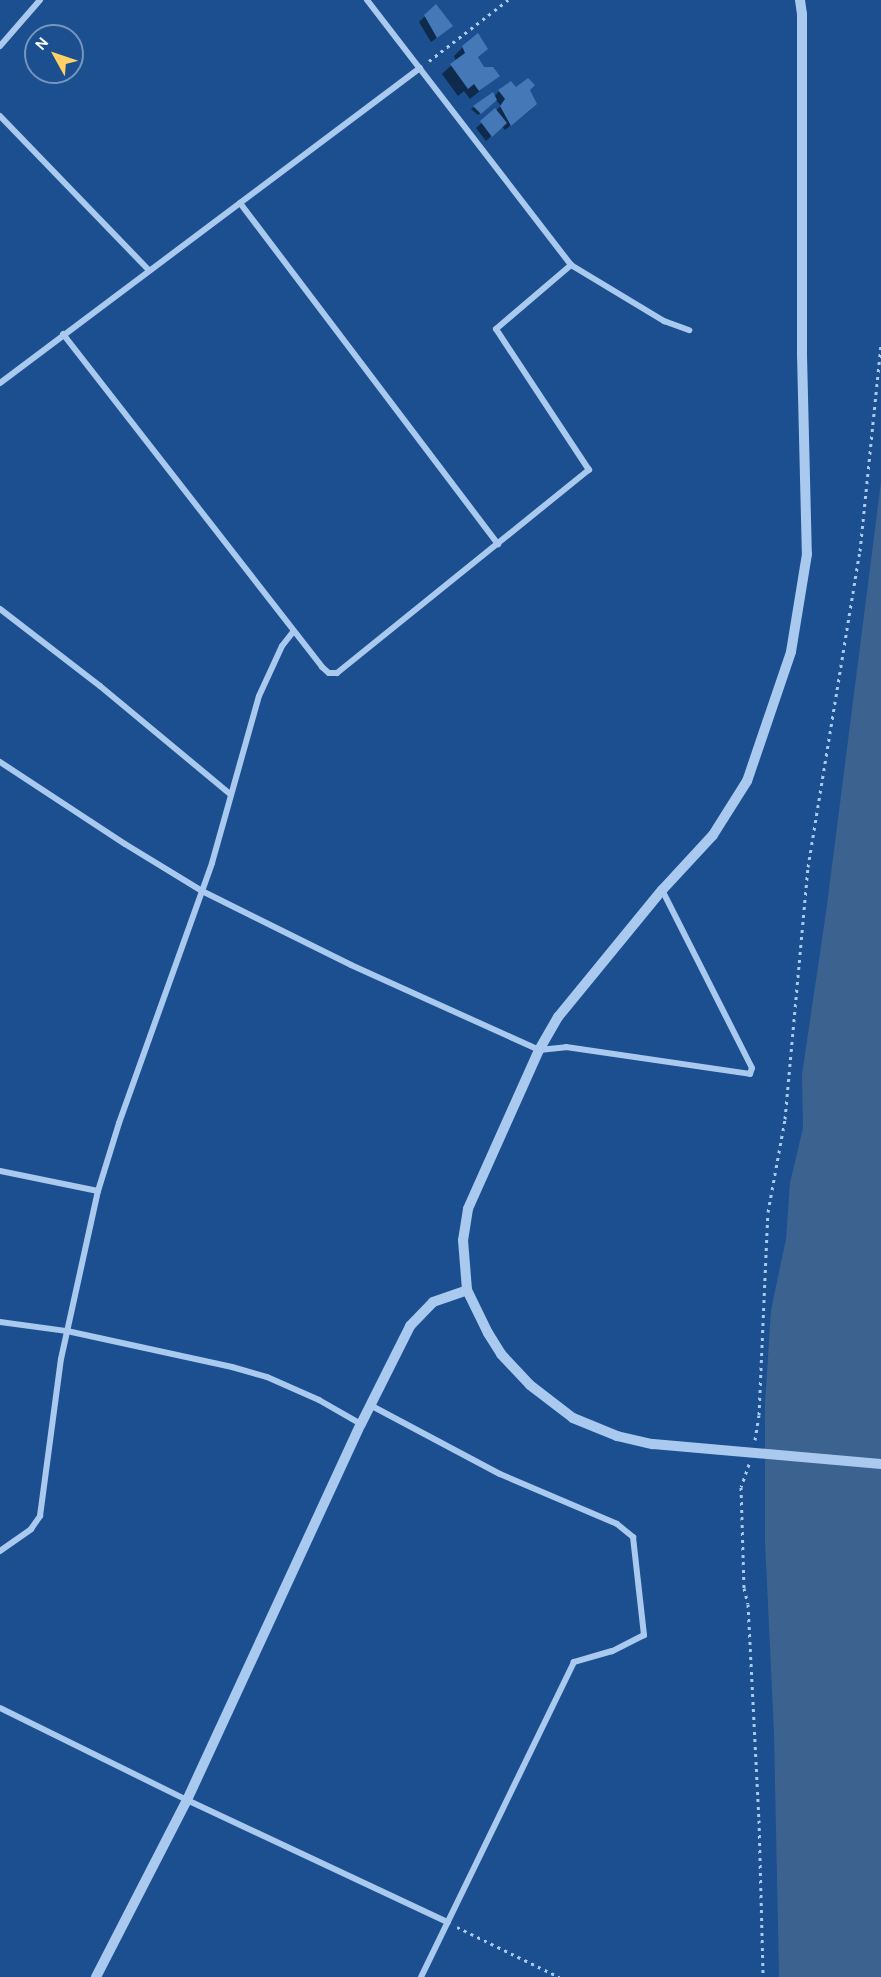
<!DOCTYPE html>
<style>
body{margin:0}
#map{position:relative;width:881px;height:1977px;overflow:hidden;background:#1b4f8f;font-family:Karla,sans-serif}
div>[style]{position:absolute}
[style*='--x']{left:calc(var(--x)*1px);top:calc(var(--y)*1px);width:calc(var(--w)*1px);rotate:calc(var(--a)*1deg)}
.water>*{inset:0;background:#3c6290}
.shadow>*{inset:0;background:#0007}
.building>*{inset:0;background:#4478b7}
.path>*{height:3px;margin-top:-1.5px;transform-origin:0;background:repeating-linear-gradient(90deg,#a9c9ee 0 3px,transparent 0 7.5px)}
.minor>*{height:6px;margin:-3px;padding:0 3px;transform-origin:3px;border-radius:3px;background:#a9c9ee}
.tertiary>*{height:10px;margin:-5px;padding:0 5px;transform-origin:5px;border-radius:5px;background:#a9c9ee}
span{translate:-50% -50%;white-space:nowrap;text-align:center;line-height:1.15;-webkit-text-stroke:5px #1b4f8f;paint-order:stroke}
.north{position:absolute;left:24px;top:24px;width:60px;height:60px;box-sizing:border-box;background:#1b4f8f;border:2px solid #7695bc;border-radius:50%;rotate:310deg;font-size:16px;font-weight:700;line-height:24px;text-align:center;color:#fff}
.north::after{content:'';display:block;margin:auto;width:21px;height:27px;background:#ffd166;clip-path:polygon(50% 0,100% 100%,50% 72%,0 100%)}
</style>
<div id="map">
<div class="water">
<div style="clip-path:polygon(881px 482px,881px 1977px,779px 1977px,774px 1733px,765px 1541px,765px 1403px,771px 1310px,786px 1239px,790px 1183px,803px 1128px,802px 1075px,827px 905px)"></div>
</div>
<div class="shadow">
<div style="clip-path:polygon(435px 7px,446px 31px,431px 42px,419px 22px)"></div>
<div style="clip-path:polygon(463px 47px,477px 58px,483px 68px,498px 76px,470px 99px,464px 91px,458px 96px,442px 74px,456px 61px,454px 56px)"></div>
<div style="clip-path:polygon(516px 89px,528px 90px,530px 110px,505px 130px,502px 126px,486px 141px,476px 128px,501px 106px,496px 100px,478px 115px,471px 109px,492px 94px,494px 97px,499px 91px)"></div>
</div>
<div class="building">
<div style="clip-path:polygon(436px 4px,453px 26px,437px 38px,424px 15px)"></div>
<div style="clip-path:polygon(478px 33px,488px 49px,478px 57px,484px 67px,493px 67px,500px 76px,479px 91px,474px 84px,468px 89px,450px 64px,465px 53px,462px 46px)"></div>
<div style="clip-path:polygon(528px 78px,535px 85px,530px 90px,537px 104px,511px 126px,500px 106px,505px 99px,498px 90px,511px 81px,516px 87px)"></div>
<div style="clip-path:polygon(493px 92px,497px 100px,481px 114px,473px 106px)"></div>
<div style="clip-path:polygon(495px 108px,507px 123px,492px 137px,480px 121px)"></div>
</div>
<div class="path">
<div style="--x:429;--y:61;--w:100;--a:-37.7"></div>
<div style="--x:755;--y:1440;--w:25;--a:-81"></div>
<div style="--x:759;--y:1415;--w:203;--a:-87.5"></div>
<div style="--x:768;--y:1212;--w:95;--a:-79.6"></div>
<div style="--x:785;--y:1119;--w:253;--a:-84.8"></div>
<div style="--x:808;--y:867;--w:320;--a:-80.7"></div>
<div style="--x:860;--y:551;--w:208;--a:-84.2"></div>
<div style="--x:749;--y:1464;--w:24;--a:109"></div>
<div style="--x:741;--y:1487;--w:101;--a:88.3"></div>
<div style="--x:744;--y:1588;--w:16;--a:76"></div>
<div style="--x:748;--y:1604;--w:216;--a:87.1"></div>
<div style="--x:759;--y:1820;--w:157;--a:88.5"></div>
<div style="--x:457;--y:1927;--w:114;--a:26.1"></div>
</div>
<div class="minor">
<div style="--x:367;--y:0;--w:334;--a:52.4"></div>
<div style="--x:571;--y:265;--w:109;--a:31.1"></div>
<div style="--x:664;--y:321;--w:27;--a:20"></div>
<div style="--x:0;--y:46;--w:61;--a:-49"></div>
<div style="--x:0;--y:116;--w:213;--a:46"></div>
<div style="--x:240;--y:203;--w:428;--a:52.9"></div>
<div style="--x:63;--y:334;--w:422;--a:52.1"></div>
<div style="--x:322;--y:667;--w:9;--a:41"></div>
<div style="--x:329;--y:673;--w:8;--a:0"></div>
<div style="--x:337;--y:673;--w:324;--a:-38.9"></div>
<div style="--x:589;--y:470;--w:169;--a:-123.4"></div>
<div style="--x:496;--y:329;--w:99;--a:-40.5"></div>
<div style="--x:0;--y:383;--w:525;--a:-36.87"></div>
<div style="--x:0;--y:609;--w:126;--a:37.6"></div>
<div style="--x:100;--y:686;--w:169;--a:39.7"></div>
<div style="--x:0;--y:762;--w:149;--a:33.3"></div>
<div style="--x:125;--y:844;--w:90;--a:31.4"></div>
<div style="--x:202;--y:891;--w:166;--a:26.4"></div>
<div style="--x:351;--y:965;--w:206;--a:24.3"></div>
<div style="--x:539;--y:1050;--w:27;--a:-6"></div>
<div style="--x:566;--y:1047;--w:186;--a:8.3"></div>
<div style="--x:750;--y:1074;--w:6;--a:-72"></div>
<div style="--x:752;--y:1068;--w:199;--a:-116.8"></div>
<div style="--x:0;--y:1171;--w:100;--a:11.5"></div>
<div style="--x:0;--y:1322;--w:68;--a:7.7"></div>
<div style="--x:67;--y:1331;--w:169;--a:12.3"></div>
<div style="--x:232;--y:1367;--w:36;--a:16"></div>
<div style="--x:267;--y:1377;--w:57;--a:23.9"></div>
<div style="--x:319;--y:1400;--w:48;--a:29.7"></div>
<div style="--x:370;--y:1405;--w:147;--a:28"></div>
<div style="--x:500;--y:1474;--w:127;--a:23.1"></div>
<div style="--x:617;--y:1524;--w:21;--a:39"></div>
<div style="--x:633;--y:1537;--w:99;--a:83.6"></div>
<div style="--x:644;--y:1635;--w:36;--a:153"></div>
<div style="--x:612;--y:1651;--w:40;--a:164"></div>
<div style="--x:574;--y:1662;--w:350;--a:115.9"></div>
<div style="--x:0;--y:1551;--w:38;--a:-35"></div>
<div style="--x:31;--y:1529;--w:16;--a:-55"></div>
<div style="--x:40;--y:1516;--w:158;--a:-82.4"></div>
<div style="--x:61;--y:1359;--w:172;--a:-77.6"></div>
<div style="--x:98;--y:1191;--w:71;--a:-72.8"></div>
<div style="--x:119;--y:1123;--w:276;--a:-70.3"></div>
<div style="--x:212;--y:863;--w:173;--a:-74.3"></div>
<div style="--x:259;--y:696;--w:55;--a:-65.3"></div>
<div style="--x:282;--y:646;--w:18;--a:-52"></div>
<div style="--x:0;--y:1708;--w:208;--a:26.2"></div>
<div style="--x:187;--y:1800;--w:288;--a:25.1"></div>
</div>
<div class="tertiary">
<div style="--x:800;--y:0;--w:14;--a:82"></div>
<div style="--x:802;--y:14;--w:341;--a:90"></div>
<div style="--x:802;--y:355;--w:199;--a:88.6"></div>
<div style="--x:807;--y:554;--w:99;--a:99.3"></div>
<div style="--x:791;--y:652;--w:136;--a:108.8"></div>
<div style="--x:747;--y:781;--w:64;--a:122.2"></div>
<div style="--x:713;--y:835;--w:75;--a:132.8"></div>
<div style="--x:662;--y:890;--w:164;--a:129.3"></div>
<div style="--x:558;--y:1017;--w:38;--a:120"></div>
<div style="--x:539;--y:1050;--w:174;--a:114.1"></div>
<div style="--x:468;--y:1209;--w:31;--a:99"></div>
<div style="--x:463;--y:1240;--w:50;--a:85.4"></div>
<div style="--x:467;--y:1290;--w:48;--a:64"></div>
<div style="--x:488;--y:1333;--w:25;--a:58"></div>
<div style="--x:501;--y:1354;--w:42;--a:46.9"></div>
<div style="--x:530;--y:1385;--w:54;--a:37.5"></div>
<div style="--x:573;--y:1418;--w:48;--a:22.2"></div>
<div style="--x:617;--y:1436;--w:37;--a:13"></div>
<div style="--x:653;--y:1444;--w:229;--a:5"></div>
<div style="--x:96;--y:1977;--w:199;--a:-62.8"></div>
<div style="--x:187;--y:1800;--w:414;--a:-65.2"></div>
<div style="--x:361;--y:1424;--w:110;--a:-63.4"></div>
<div style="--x:410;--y:1326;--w:33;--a:-46"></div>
<div style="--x:433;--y:1302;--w:36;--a:-19"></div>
</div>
<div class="north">N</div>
</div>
